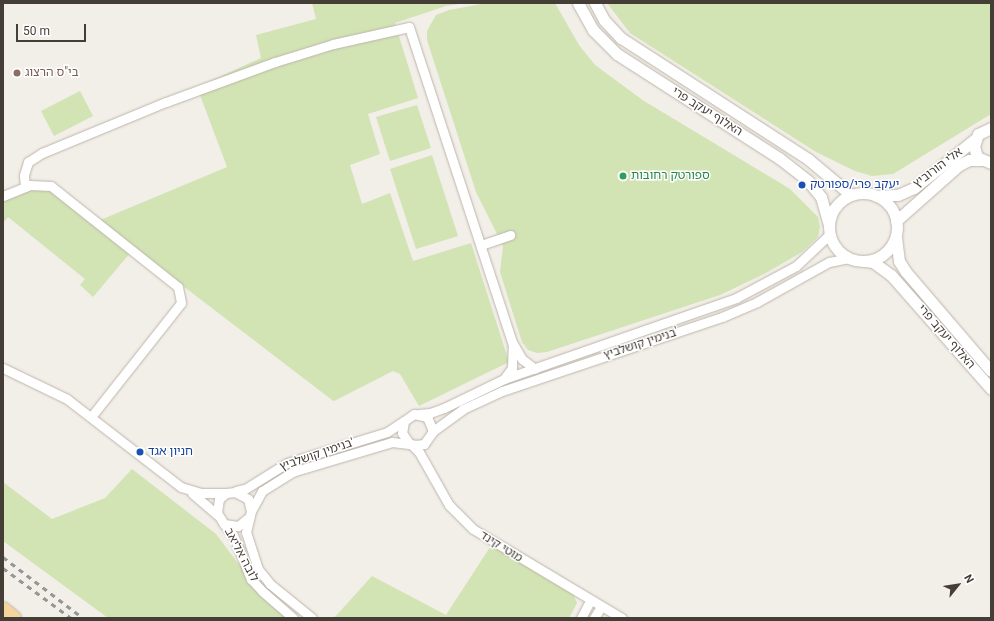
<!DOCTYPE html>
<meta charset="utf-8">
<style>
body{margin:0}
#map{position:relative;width:994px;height:621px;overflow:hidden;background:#f2eee8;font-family:Roboto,"Noto Sans Hebrew",sans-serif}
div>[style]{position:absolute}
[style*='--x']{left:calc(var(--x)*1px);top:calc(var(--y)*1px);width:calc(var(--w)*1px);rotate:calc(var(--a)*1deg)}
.green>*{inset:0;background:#d2e3b4}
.roads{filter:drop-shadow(0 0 1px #bdb5ab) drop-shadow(0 0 1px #bdb5ab)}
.minor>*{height:9px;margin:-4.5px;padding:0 4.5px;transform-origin:4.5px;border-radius:4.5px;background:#fff}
.tertiary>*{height:11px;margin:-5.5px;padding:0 5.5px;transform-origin:5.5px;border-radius:5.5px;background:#fff}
.tertiary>.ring{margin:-5.5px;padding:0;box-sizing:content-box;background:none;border:11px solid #fff;border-radius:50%}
.primary>*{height:14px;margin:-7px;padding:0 7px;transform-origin:7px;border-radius:7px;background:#f5d49e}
.rail>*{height:3px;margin-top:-1.5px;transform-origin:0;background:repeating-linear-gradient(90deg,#969696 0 5px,transparent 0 10px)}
.dots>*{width:11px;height:11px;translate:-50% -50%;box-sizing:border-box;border:2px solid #fff;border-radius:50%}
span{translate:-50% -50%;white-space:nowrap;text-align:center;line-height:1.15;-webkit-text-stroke:3px #fff;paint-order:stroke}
.education-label{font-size:12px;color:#785e54}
.left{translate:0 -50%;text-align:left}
.street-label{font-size:12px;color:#453e37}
.leisure-label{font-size:12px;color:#27864d}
.transit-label{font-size:12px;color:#164399}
.frame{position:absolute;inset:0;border:4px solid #453e37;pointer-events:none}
.north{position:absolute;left:938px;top:565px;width:40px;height:40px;-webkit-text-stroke:3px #fff;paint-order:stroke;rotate:60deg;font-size:11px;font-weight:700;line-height:16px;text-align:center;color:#453e37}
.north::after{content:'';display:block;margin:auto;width:14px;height:18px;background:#453e37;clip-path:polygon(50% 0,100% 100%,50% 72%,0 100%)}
.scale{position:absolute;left:16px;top:24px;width:70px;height:18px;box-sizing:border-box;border:2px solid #453e37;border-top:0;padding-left:5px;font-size:12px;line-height:14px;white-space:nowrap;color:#453e37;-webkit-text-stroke:3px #fff;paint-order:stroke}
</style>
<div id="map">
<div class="green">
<div style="clip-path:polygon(312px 3px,465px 3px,446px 6px,395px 23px,418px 98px,368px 114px,380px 154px,350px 165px,362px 204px,390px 193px,413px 261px,471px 243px,509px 362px,419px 406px,400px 374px,393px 371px,334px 401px,332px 400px,98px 221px,227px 167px,197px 87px,261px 58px,256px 35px,316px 19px)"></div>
<div style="clip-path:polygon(487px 3px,555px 3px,579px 45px,595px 65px,644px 101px,790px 189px,818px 217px,820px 227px,818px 237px,802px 252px,766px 273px,720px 295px,547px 352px,537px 353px,528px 350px,522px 342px,500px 272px,503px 246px,476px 192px,427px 40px,427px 31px,436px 15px,449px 10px)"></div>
<div style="clip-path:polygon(607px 3px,991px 3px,991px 114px,893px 174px,872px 176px,855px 171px,816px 152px,630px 33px)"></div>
<div style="clip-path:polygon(80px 91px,93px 116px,54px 136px,41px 111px)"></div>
<div style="clip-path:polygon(417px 105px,431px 148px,390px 161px,376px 117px)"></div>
<div style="clip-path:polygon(432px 155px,458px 236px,416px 249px,390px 169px)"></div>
<div style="clip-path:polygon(40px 190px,52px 191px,131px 252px,93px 297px,80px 285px,85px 279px,8px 217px,3px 223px,3px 200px,26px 191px)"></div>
<div style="clip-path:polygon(132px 469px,216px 534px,267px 602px,288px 618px,108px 618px,3px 541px,3px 482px,52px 519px,105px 498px)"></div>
<div style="clip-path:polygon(492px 544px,572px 592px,577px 603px,569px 618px,334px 618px,372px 576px,446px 615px)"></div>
</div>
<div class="roads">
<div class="minor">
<div style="--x:25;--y:187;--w:12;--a:-95"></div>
<div style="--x:24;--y:175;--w:14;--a:-73"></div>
<div style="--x:28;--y:162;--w:17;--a:-33"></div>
<div style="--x:42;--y:153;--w:134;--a:-22.4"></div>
<div style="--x:166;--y:102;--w:116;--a:-20.2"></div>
<div style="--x:275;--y:62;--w:61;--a:-17.2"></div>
<div style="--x:333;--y:44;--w:78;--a:-12.6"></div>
<div style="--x:409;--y:27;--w:331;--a:71.9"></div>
<div style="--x:512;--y:342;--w:20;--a:60"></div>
<div style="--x:522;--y:359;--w:16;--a:38"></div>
<div style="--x:3;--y:196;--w:29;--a:-22"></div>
<div style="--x:30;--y:185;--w:21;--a:3"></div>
<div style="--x:51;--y:186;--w:162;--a:38.5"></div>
<div style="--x:178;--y:287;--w:16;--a:79"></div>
<div style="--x:181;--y:303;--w:145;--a:128.3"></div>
<div style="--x:481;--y:245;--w:31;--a:-19"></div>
<div style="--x:3;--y:368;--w:71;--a:25.8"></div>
<div style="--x:67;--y:399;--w:144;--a:37.7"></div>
<div style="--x:181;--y:487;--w:21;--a:17"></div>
<div style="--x:201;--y:493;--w:25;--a:0"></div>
<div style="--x:504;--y:379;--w:14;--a:-54"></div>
<div style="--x:512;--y:368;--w:23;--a:-88"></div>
<div style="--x:419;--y:414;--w:11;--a:-5"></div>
<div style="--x:430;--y:413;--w:15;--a:-20"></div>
<div style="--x:444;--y:408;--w:67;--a:-25.8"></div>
<div style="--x:504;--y:379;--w:246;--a:-19.2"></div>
<div style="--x:736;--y:298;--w:68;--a:-28.1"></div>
<div style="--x:796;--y:266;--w:47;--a:-43.3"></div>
<div style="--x:433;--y:431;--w:37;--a:-36"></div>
<div style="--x:463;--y:409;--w:43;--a:-24.8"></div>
<div style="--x:502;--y:391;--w:232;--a:-18.6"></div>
<div style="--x:722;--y:317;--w:38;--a:-23"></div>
<div style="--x:757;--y:302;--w:82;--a:-29.1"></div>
<div style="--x:829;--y:262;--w:20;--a:-11"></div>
<div style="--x:411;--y:444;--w:11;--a:45"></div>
<div style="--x:419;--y:452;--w:61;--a:60.5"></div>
<div style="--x:449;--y:505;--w:34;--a:45"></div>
<div style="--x:473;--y:529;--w:174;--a:30.9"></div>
<div style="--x:236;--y:491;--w:9;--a:-13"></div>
<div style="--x:245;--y:489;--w:49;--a:-31.8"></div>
<div style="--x:287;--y:463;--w:105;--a:-17.2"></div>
<div style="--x:387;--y:432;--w:20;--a:-33"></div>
<div style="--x:192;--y:493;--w:33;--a:41"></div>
<div style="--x:251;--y:511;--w:23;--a:-61"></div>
<div style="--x:262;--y:491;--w:36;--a:-32"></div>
<div style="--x:292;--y:472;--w:104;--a:-16.7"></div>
<div style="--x:392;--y:442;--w:23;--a:7"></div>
<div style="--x:415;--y:445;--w:9;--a:-6"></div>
<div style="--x:424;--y:444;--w:16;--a:-55"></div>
<div style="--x:433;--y:431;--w:15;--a:-113"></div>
<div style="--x:427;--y:417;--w:13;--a:-167"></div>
<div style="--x:414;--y:414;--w:12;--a:145"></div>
<div style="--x:404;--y:421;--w:12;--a:99"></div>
<div style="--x:402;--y:433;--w:12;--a:55"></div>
<div style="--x:248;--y:518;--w:13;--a:141"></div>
<div style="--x:238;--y:526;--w:14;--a:-172"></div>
<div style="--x:224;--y:524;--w:13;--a:-122"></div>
<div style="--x:217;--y:513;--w:14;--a:-82"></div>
<div style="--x:219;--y:499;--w:9;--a:-41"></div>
<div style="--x:226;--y:493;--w:9;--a:-6"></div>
<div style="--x:235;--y:492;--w:15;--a:28"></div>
<div style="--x:248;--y:499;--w:12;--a:76"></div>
<div style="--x:251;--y:511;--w:22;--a:103"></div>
<div style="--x:246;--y:532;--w:39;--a:72"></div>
<div style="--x:258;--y:569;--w:19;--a:51"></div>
<div style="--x:270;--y:584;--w:54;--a:39"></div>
<div style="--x:224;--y:524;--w:14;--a:51"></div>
<div style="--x:233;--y:535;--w:48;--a:67.8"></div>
<div style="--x:251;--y:579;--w:16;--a:47"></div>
<div style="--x:262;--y:591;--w:41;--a:41.1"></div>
<div style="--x:581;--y:618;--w:19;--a:-62"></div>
<div style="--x:594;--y:618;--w:13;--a:-58"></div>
</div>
<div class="tertiary">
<div style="--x:578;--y:3;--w:31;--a:61"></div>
<div style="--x:593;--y:30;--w:34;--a:45"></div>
<div style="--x:617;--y:54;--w:193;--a:32.7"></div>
<div style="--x:779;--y:158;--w:37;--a:38"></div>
<div style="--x:808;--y:181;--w:21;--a:51"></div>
<div style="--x:821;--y:197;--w:29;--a:74"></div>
<div style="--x:595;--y:3;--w:19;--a:62"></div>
<div style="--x:604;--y:20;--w:25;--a:47"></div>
<div style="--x:621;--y:38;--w:223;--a:32.9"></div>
<div style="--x:808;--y:159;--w:56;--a:39.9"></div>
<div style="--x:991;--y:128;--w:14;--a:155"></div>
<div style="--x:978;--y:134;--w:13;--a:108"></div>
<div style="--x:974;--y:146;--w:11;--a:75"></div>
<div style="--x:977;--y:157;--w:15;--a:23"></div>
<div class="ring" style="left:829px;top:193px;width:57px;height:57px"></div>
<div style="--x:876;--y:196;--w:22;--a:-3"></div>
<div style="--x:898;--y:195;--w:17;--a:-24"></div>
<div style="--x:914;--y:188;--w:77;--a:-38.7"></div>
<div style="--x:896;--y:221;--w:84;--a:-41.6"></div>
<div style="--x:959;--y:165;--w:11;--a:-27"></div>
<div style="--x:969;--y:160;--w:13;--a:0"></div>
<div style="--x:896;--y:237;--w:24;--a:83"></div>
<div style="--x:899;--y:261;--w:13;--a:58"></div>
<div style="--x:906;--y:272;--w:130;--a:49.4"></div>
<div style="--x:865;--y:261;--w:8;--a:7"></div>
<div style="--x:873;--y:262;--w:22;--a:36"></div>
<div style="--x:891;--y:275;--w:152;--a:48.7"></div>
</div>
<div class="primary">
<div style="--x:3;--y:609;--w:14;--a:39"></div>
</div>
</div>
<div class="rail">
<div style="--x:3;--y:557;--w:101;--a:37.3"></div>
<div style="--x:3;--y:568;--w:84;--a:36.3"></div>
</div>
<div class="dots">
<div style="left:17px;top:73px;background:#8d6e63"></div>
<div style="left:623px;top:176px;background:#2e9e5b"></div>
<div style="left:802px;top:185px;background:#1a4fb4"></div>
<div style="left:140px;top:452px;background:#1a4fb4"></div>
</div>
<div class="education-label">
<span class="left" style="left:25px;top:73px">בי"ס הרצוג</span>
</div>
<div class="street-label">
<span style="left:707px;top:112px;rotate:32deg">האלוף יעקב פרי</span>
<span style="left:938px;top:168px;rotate:-37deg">אלי הורוביץ</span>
<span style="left:946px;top:337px;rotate:49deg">האלוף יעקב פרי</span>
<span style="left:641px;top:344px;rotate:-18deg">בנימין קושלביץ'</span>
<span style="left:317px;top:455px;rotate:-19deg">בנימין קושלביץ'</span>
<span style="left:501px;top:547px;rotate:32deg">מוטי קינד</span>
<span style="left:241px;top:555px;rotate:62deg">לובה אליאב</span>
</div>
<div class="leisure-label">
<span class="left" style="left:631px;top:176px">ספורטק רחובות</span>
</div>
<div class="transit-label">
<span class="left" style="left:810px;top:185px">יעקב פרי/ספורטק</span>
<span class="left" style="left:148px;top:452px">חניון אגד</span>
</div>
<div class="frame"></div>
<div class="north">N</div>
<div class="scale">50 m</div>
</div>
